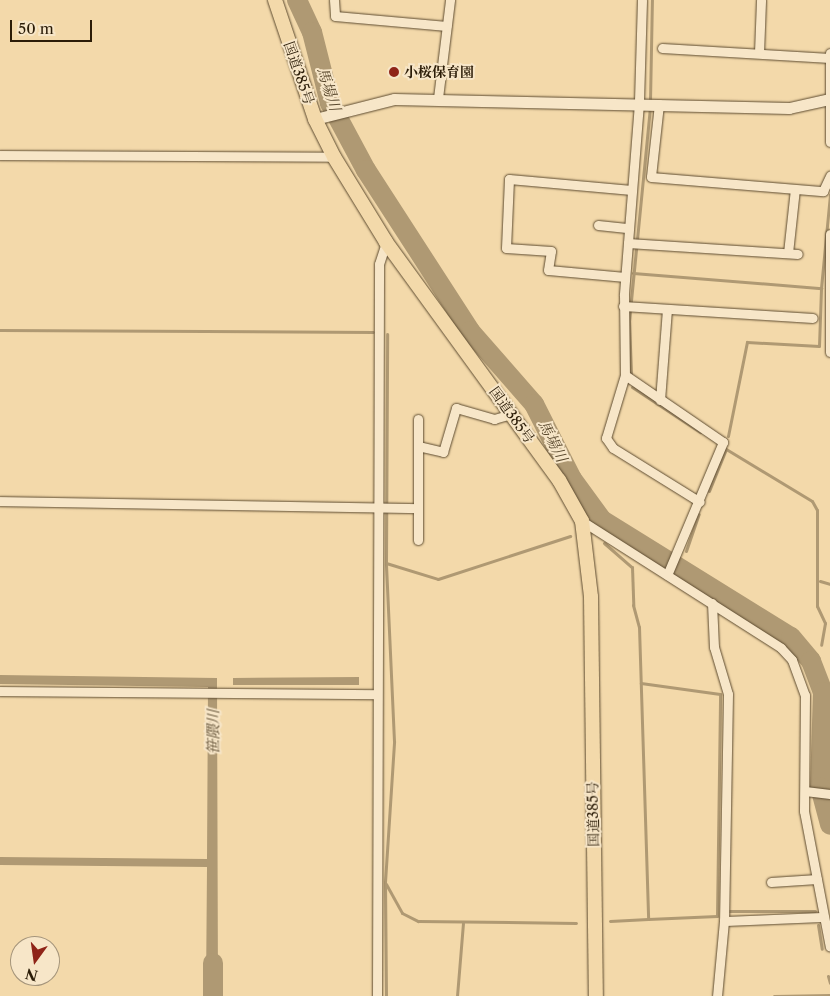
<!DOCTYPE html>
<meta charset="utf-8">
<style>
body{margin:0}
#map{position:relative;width:830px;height:996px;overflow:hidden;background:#f3d9aa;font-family:"Libre Caslon Text","Noto Serif JP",serif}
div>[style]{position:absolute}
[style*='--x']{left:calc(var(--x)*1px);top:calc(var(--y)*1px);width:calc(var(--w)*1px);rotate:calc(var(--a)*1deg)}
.water>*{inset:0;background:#af9973}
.stream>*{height:3px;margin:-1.5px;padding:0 1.5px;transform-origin:1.5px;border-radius:1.5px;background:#af9973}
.river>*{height:20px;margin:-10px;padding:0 10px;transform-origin:10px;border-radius:10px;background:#af9973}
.roads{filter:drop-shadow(0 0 1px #5d4b30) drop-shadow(0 0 1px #5d4b30)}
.minor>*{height:9px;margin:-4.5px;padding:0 4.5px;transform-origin:4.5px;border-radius:4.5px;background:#f7e6c8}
.tertiary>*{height:11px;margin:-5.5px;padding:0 5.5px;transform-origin:5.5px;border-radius:5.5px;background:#f7e6c8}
.trunk>*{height:14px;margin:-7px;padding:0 7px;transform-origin:7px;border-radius:7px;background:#f3d9aa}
.dots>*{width:14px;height:14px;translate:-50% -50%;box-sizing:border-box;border:2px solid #f7e6c8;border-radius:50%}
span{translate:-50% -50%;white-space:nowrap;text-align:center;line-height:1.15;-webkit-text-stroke:4px #f7e6c8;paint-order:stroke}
.poi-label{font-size:14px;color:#2b1c07;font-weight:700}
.left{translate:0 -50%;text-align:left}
.street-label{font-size:14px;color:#2b1c07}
.water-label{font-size:15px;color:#59482d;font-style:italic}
.north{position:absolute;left:10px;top:936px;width:50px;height:50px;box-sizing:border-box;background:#f7e6c8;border:1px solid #a5957b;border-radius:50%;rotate:194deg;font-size:14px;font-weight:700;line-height:20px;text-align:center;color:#2b1c07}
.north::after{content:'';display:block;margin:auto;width:18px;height:22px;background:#8f2418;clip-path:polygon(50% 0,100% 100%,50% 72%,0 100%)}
.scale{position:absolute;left:10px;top:20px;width:82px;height:22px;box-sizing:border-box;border:2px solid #2b1c07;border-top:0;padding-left:6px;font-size:15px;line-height:18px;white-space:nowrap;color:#2b1c07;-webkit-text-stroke:4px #f7e6c8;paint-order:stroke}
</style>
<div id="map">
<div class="water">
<div style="clip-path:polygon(0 675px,217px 678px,218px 989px,206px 989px,207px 867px,0 865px,0 857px,207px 859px,208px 687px,0 684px)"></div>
<div style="clip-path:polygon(359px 677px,359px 685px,233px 685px,233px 678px)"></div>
</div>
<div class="stream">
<div style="--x:650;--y:101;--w:101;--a:-88.9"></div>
<div style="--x:633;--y:273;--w:189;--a:4.6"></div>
<div style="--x:821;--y:288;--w:94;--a:-84.5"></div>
<div style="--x:0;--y:330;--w:373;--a:0.3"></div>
<div style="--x:631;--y:373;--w:52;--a:-92.2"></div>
<div style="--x:629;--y:321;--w:215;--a:-84.4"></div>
<div style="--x:632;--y:387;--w:82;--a:33.5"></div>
<div style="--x:728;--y:436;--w:96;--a:-78.6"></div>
<div style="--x:747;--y:342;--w:72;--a:3.2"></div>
<div style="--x:819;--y:346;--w:58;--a:-88"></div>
<div style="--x:709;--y:491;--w:45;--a:-68"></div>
<div style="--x:726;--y:449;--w:100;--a:31.2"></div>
<div style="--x:812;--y:501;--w:10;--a:61"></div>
<div style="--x:817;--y:510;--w:96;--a:90"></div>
<div style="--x:817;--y:606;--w:19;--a:65"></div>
<div style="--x:825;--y:623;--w:22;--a:100"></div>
<div style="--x:604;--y:543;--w:37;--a:41"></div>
<div style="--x:632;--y:567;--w:38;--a:88"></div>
<div style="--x:633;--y:605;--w:23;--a:75"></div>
<div style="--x:639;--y:627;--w:292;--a:88.2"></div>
<div style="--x:648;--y:919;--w:69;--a:-2.5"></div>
<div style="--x:717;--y:916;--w:222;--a:-89.2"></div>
<div style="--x:720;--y:694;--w:80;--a:-172.1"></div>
<div style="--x:686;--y:551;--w:39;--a:-71"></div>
<div style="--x:386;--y:563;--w:54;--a:17.1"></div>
<div style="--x:438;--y:579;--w:139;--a:-18"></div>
<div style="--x:820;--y:581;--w:10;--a:17"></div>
<div style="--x:386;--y:884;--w:33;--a:61"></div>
<div style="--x:402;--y:913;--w:18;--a:27"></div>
<div style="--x:418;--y:921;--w:158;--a:0.7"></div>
<div style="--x:729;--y:911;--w:86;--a:0"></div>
<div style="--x:610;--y:921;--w:38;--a:-3"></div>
<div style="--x:818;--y:925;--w:24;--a:81"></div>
<div style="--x:828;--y:976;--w:7;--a:74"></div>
<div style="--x:386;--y:996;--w:114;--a:-90.5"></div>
<div style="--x:385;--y:882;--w:141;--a:-86.3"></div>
<div style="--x:394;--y:741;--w:178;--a:-92.6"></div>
<div style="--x:386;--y:563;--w:229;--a:-89.7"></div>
<div style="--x:457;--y:996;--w:73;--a:-85.3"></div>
<div style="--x:774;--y:996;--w:56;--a:-1"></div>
</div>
<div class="river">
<div style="--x:297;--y:0;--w:35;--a:65"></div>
<div style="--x:312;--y:32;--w:73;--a:75.8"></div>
<div style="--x:330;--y:103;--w:76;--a:61.8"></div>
<div style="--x:366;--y:170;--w:192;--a:57.1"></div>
<div style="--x:470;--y:331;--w:97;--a:48.8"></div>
<div style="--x:534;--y:404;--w:84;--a:63.1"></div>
<div style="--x:572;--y:479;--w:51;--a:53.8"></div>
<div style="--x:602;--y:520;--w:222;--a:31.8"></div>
<div style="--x:791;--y:637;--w:31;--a:50"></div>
<div style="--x:811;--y:661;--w:33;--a:69"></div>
<div style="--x:823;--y:692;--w:95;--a:91.8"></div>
<div style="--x:820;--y:787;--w:39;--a:75"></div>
<div style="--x:213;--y:996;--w:33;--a:-90"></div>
</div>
<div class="roads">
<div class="minor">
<div style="--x:334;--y:0;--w:16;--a:86"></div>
<div style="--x:335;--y:16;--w:112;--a:5.1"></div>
<div style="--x:642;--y:0;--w:103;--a:91.7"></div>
<div style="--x:639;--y:103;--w:193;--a:94.5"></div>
<div style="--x:624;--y:295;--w:80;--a:89.3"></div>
<div style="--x:625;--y:375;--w:66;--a:106.8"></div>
<div style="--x:606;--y:438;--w:12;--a:55"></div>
<div style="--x:613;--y:448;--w:102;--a:31.8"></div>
<div style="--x:662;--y:48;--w:168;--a:3.4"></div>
<div style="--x:759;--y:53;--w:53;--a:-87.8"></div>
<div style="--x:830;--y:53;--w:89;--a:90"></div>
<div style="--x:438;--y:98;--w:99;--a:-83"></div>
<div style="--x:659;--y:104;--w:73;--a:96.3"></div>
<div style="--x:651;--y:177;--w:173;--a:4.7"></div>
<div style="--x:823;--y:191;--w:17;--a:-65"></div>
<div style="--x:0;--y:155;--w:334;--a:0.3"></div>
<div style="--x:598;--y:225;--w:31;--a:6"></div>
<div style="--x:628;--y:243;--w:170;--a:3.7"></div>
<div style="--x:788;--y:253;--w:64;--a:-83.8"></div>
<div style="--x:625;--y:277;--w:77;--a:-174.8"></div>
<div style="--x:548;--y:270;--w:19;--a:-81"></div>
<div style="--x:551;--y:251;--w:45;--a:-176.2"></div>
<div style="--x:506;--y:248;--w:69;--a:-87.5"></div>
<div style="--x:509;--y:179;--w:123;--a:5.1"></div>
<div style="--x:623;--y:306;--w:190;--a:3.6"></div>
<div style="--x:830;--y:352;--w:118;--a:-90"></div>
<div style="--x:625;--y:375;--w:119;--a:34.4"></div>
<div style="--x:723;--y:442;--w:144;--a:112.8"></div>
<div style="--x:660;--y:400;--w:91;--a:-85.6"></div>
<div style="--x:418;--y:446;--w:26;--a:13"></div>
<div style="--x:443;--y:452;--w:46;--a:-73.5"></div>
<div style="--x:456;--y:408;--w:40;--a:16"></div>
<div style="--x:494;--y:419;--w:18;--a:-16"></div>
<div style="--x:0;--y:501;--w:418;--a:1"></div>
<div style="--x:582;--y:521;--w:236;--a:32.5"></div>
<div style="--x:781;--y:648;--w:16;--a:47"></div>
<div style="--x:792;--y:660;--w:37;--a:70"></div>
<div style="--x:805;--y:695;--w:116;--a:90.5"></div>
<div style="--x:804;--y:811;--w:138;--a:79.2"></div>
<div style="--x:418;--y:540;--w:121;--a:-90"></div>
<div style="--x:712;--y:603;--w:44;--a:87.4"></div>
<div style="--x:714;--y:647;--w:49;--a:73.4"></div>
<div style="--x:728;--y:694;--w:227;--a:91"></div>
<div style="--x:724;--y:921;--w:75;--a:95.3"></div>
<div style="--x:0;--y:691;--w:377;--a:0.5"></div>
<div style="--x:805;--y:791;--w:25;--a:7"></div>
<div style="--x:771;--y:882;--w:46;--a:-3.7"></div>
<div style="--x:724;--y:921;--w:99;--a:-2.3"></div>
<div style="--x:377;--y:996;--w:732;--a:-89.84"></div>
<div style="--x:379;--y:264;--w:23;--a:-72"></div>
</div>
<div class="tertiary">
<div style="--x:315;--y:119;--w:81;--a:-14.2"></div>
<div style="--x:394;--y:99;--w:395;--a:1.3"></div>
<div style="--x:789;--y:108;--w:42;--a:-12.4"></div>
</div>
<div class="trunk">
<div style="--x:275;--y:0;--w:126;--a:71.4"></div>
<div style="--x:315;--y:119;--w:42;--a:63.4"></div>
<div style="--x:334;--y:157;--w:100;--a:58.5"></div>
<div style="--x:386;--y:242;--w:294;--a:54"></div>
<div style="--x:559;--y:480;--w:47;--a:60.7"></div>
<div style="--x:582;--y:521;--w:77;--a:83.2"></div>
<div style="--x:591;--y:597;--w:399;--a:89.3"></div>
</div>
</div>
<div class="dots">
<div style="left:394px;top:72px;background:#8f2418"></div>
</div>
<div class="poi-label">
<span class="left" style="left:404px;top:72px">小桜保育園</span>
</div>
<div class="street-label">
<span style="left:299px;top:73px;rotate:71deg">国道385号</span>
<span style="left:512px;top:415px;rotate:54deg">国道385号</span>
<span style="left:593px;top:814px;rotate:-91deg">国道385号</span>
</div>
<div class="water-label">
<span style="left:329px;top:89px;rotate:72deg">馬場川</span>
<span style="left:553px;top:441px;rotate:63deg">馬場川</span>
<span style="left:213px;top:732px;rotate:-90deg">笹隈川</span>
</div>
<div class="north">N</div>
<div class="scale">50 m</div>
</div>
